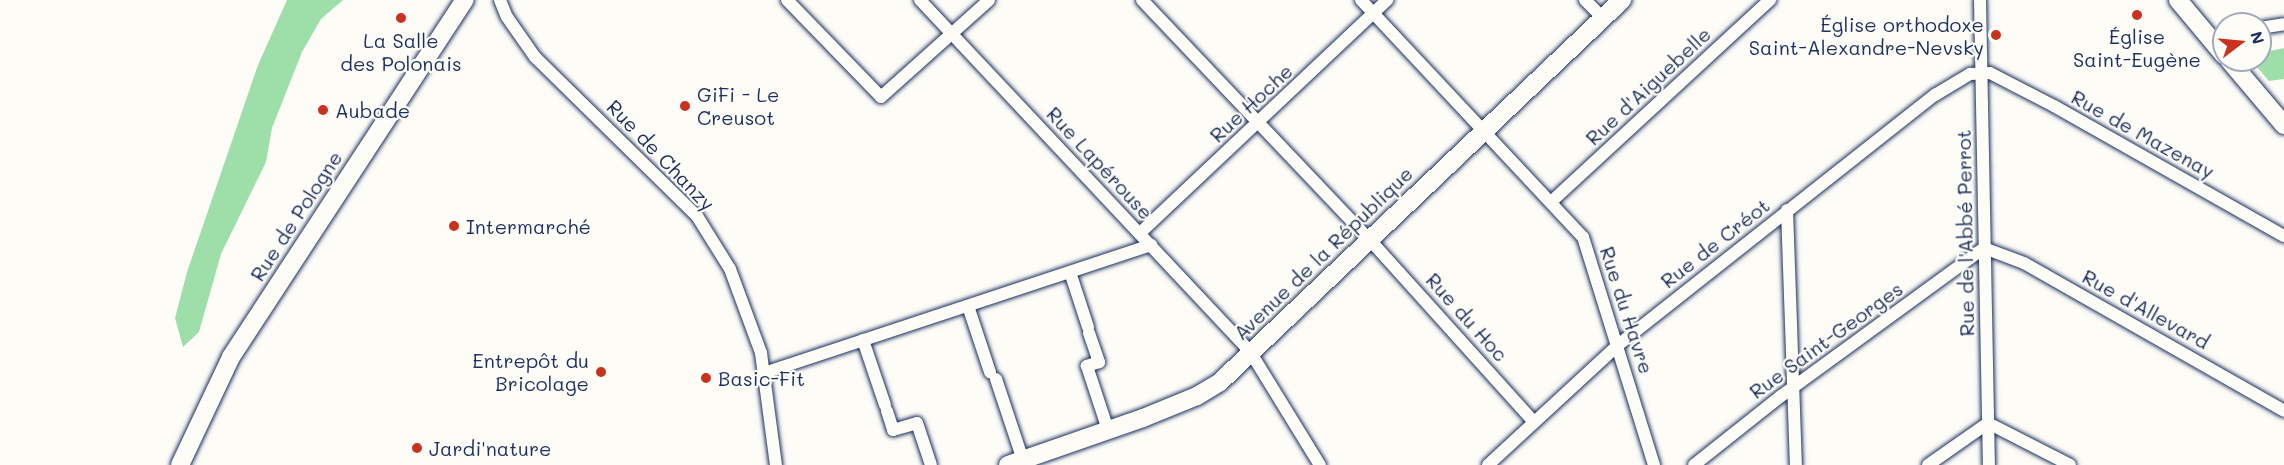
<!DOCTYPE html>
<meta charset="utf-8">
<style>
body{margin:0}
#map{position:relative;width:2284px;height:465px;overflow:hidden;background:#fdfcf7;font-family:Mali,sans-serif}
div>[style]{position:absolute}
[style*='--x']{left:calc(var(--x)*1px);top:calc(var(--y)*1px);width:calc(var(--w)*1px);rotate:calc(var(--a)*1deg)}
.green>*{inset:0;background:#9edfa9}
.roads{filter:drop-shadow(0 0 2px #1b2f5e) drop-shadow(0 0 2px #1b2f5e)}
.street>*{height:12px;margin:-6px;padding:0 6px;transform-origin:6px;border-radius:6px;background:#fdfcf7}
.secondary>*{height:18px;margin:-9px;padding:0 9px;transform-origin:9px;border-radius:9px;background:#fdfcf7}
.dots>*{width:16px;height:16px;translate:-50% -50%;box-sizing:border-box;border:3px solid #fdfcf7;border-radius:50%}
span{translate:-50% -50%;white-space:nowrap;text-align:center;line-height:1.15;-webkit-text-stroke:4.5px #fdfcf7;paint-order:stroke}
.poi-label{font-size:20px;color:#1b2f5e}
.right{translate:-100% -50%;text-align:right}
.left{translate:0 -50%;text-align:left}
.street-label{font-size:20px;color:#1b2f5e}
.north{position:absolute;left:2212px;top:12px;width:60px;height:60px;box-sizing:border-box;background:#fdfcf7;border:2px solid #a3aaba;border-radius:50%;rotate:74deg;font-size:16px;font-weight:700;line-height:24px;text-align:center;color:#1b2f5e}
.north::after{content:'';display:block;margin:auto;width:21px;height:27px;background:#c8321e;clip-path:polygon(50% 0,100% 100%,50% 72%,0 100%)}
</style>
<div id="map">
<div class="green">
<div style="clip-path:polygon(287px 0,343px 0,321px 19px,302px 52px,272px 128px,266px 162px,221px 254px,199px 332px,183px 347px,175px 318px,187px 272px,258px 65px)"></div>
<div style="clip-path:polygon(2284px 48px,2284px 79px,2269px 81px,2251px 60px,2260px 60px,2260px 53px)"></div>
</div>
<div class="roads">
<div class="street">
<div style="--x:500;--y:0;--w:18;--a:68"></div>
<div style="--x:507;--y:17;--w:49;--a:55"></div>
<div style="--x:535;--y:57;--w:227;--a:44.5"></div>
<div style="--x:697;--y:216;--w:62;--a:58.1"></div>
<div style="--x:730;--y:269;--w:90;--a:69.7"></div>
<div style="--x:761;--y:353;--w:113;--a:82.4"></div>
<div style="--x:787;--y:0;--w:135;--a:45.9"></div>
<div style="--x:881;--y:97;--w:145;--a:-41.9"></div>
<div style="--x:920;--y:0;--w:484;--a:46.8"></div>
<div style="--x:1251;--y:353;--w:132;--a:58.4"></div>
<div style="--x:1142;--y:0;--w:331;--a:46.5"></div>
<div style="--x:1370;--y:240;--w:244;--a:48"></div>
<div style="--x:1361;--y:0;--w:325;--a:46.9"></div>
<div style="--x:1583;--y:237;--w:239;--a:72.7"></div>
<div style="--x:1585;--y:0;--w:25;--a:45"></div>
<div style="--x:1980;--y:0;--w:465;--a:88.9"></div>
<div style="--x:2260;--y:28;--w:24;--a:-9"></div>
<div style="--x:1552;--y:201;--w:297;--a:-42.7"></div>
<div style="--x:1787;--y:210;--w:255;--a:88"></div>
<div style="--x:1140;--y:233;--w:340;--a:-43.3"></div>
<div style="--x:1984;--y:248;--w:43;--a:20.6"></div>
<div style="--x:2024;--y:263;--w:299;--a:29.6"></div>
<div style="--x:1070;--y:272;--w:58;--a:71.9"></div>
<div style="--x:968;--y:306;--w:70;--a:71.6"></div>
<div style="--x:1089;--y:333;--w:31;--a:71"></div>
<div style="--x:1099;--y:362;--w:13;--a:162"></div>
<div style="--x:1087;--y:366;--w:67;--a:71.8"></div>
<div style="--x:863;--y:340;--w:69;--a:71.3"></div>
<div style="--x:764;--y:373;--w:408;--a:-18.3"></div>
<div style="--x:996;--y:379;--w:85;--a:71.6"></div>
<div style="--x:887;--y:411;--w:20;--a:72"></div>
<div style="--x:893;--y:430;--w:25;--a:-16"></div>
<div style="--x:917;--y:423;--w:44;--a:71.6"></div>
<div style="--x:1988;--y:423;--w:92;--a:27.1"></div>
<div style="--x:1488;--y:465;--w:177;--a:-42.7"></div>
<div style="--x:1618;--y:345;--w:404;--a:-38.3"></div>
<div style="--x:1935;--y:95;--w:41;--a:-31"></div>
<div style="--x:1970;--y:74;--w:20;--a:-3"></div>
<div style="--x:1990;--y:73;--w:72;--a:27.3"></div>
<div style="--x:2054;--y:106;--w:264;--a:29.5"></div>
<div style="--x:1694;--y:465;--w:111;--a:-38.4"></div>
<div style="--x:1781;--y:396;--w:251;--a:-36.1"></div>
<div style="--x:1928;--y:465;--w:73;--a:-35"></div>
</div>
<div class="secondary">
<div style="--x:2178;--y:0;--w:72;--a:50.1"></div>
<div style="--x:2229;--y:60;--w:85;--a:49.8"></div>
<div style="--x:180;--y:465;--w:119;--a:-64.7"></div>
<div style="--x:231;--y:357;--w:427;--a:-56.8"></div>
<div style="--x:1008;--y:465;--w:143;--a:-19.2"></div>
<div style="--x:1143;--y:418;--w:58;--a:-22.2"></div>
<div style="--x:1197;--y:396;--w:27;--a:-31"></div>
<div style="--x:1220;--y:382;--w:555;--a:-43.54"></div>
</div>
</div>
<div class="dots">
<div style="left:2137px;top:15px;background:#c8321e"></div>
<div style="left:401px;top:18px;background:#c8321e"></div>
<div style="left:1996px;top:35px;background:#c8321e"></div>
<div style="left:685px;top:106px;background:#c8321e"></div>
<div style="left:323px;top:110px;background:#c8321e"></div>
<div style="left:454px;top:226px;background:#c8321e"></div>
<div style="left:601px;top:372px;background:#c8321e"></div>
<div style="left:706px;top:378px;background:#c8321e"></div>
<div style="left:417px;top:448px;background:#c8321e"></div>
</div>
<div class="poi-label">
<span class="right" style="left:1984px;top:36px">Église orthodoxe<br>Saint-Alexandre-Nevsky</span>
<span style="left:2137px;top:48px">Église<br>Saint-Eugène</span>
<span style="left:401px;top:52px">La Salle<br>des Polonais</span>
<span class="left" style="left:697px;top:106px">GiFi - Le<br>Creusot</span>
<span class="left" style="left:335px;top:110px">Aubade</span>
<span class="left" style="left:466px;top:226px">Intermarché</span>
<span class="right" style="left:589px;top:372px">Entrepôt du<br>Bricolage</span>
<span class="left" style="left:718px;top:378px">Basic-Fit</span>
<span class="left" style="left:429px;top:448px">Jardi'nature</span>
</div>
<div class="street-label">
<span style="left:1648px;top:86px;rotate:-43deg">Rue d'Aiguebelle</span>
<span style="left:1251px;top:103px;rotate:-43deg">Rue Hoche</span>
<span style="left:2143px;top:134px;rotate:29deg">Rue de Mazenay</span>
<span style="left:661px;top:155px;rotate:46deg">Rue de Chanzy</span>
<span style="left:1100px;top:163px;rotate:47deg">Rue Lapérouse</span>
<span style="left:296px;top:216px;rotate:-57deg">Rue de Pologne</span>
<span style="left:1965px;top:233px;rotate:-91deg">Rue de l'Abbé Perrot</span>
<span style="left:1715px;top:243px;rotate:-38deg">Rue de Créot</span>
<span style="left:1323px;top:253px;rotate:-44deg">Avenue de la République</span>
<span style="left:2146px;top:309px;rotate:29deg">Rue d'Allevard</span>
<span style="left:1627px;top:310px;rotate:72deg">Rue du Havre</span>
<span style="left:1467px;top:317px;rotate:48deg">Rue du Hoc</span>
<span style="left:1826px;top:340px;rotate:-36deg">Rue Saint-Georges</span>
</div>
<div class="north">N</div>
</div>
